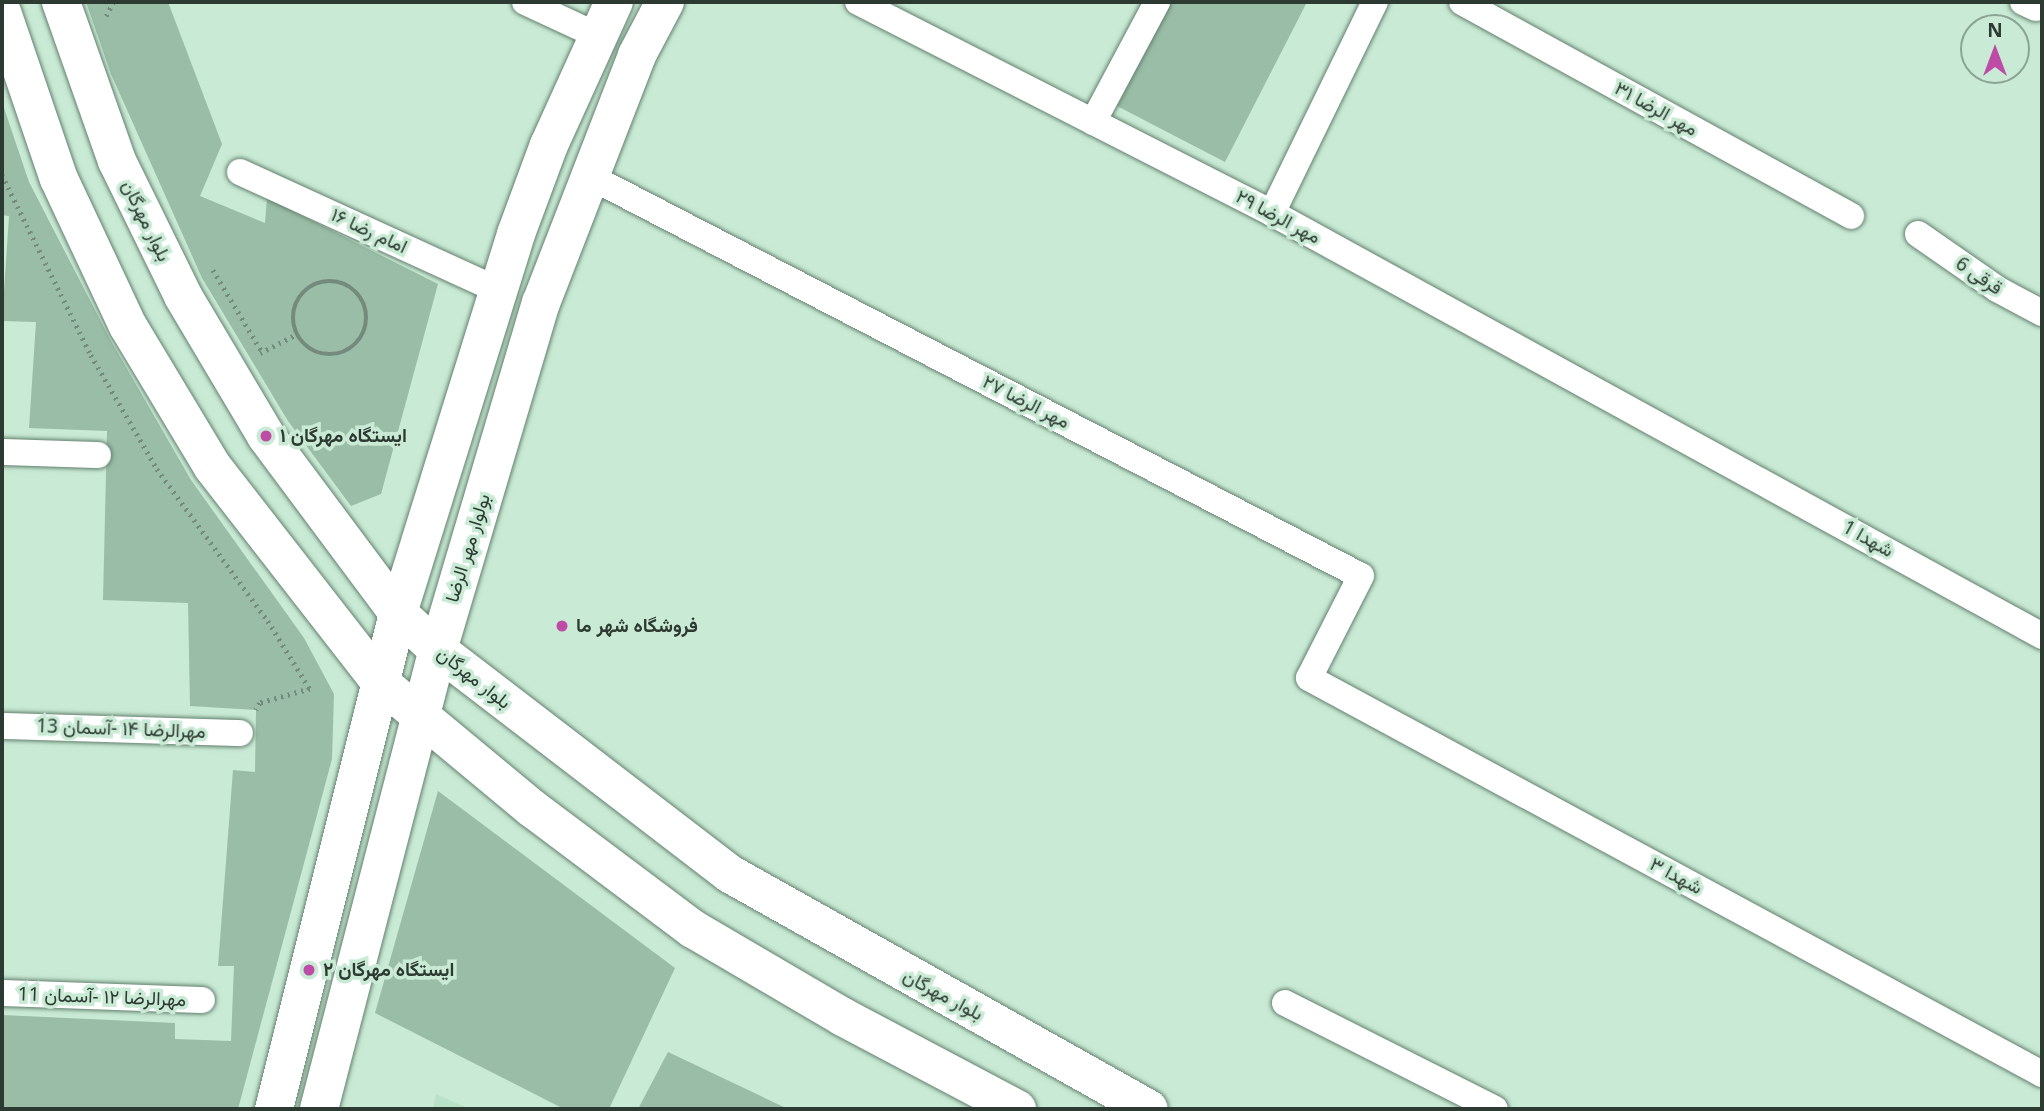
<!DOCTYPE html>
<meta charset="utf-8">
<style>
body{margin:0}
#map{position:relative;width:2044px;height:1111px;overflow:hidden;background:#c9ead5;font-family:"Noto Sans",Vazirmatn,sans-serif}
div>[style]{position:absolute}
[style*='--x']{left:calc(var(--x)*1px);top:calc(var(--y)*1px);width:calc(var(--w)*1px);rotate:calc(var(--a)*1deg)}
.built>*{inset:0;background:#bae2c8}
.green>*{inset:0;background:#9abda7}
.path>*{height:4.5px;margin-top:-2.25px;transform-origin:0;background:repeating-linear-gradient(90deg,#748a7c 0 2px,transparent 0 7px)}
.path>.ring{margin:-2.25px;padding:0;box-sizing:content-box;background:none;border:4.5px solid #748a7c;border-radius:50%}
.roads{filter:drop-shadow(0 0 2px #63816e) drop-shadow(0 0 2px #63816e)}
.street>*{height:26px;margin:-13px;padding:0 13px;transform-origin:13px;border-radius:13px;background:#fff}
.secondary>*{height:38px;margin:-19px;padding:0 19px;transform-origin:19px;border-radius:19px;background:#fff}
.dots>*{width:19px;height:19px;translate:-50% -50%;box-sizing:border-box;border:4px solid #c9ead5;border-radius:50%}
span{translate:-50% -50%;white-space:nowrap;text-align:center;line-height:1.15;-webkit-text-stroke:7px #c9ead5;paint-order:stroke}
.street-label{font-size:19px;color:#2d3a32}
.poi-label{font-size:19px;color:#2d3a32;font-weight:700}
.left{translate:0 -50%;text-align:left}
.frame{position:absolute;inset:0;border:4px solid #2d3a32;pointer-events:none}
.north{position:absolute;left:1960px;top:14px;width:70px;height:70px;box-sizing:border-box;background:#c9ead5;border:2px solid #8ba494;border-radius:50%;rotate:0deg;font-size:19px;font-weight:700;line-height:28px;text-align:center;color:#2d3a32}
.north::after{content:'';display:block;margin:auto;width:24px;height:32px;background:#be4ba5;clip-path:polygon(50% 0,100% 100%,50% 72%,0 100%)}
</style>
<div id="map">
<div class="built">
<div style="clip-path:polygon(436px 1094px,469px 1109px,433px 1109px)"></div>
</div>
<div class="green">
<div style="clip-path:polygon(86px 2px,168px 2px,222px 144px,200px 196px,265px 223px,267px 198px,438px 284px,381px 494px,351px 506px,288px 421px,202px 278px,111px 74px)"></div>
<div style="clip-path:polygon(1171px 2px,1307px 2px,1225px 162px,1117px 106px)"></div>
<div style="clip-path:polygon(2px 102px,29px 182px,111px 341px,191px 480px,304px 638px,334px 694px,332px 759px,238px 1109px,2px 1109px,2px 1015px,175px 1023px,175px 1039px,231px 1041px,234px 966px,218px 966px,233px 770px,255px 772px,256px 710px,190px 706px,188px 603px,103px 600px,107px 431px,29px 428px,36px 322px,2px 321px,9px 216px,2px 215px)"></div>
<div style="clip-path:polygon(438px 791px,675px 968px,609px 1109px,564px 1109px,375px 1013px)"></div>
<div style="clip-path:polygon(668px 1052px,788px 1109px,638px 1109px)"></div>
</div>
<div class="path">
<div style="--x:106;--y:16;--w:16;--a:-63"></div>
<div style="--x:2;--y:175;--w:201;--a:63.7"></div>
<div style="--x:91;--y:355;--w:132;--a:59.9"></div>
<div style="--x:157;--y:469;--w:188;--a:53.9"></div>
<div style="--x:268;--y:621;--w:80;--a:58.3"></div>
<div style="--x:310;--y:689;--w:52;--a:164.4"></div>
<div style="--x:260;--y:703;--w:8;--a:120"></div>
<div style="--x:213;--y:270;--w:96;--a:59.1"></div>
<div class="ring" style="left:293px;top:281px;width:69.5px;height:69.5px"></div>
<div style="--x:260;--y:353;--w:42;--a:-27.2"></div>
</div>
<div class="roads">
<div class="street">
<div style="--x:525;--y:2;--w:78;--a:24.9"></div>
<div style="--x:858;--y:2;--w:465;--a:27"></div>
<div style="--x:1272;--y:213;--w:879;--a:28.78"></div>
<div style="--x:1462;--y:2;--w:444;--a:28.8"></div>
<div style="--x:2023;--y:2;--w:14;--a:25"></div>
<div style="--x:1093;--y:122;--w:136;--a:-61.9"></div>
<div style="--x:240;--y:172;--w:284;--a:24.6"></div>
<div style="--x:589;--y:176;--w:869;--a:27.39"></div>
<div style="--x:1361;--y:576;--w:114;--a:117"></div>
<div style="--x:1309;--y:678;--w:833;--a:28.38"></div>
<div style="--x:1272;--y:213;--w:235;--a:-64"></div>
<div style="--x:1918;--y:234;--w:96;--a:34.8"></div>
<div style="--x:1997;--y:289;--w:51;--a:28.1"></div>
<div style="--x:2;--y:452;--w:96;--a:1.8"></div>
<div style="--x:2;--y:726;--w:238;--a:1.7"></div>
<div style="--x:2;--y:993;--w:200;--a:2"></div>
<div style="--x:1285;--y:1003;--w:235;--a:26.8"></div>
</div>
<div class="secondary">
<div style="--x:61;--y:2;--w:169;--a:70.6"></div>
<div style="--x:117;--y:161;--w:150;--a:63.9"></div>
<div style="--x:183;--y:296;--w:163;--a:59.3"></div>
<div style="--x:266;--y:436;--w:221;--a:53.3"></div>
<div style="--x:398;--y:613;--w:54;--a:42.8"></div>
<div style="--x:438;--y:650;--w:368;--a:37.5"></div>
<div style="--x:730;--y:874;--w:480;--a:29.3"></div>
<div style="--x:2;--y:12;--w:176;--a:71.2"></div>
<div style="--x:59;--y:179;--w:162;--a:64.9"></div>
<div style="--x:128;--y:326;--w:163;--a:59"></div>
<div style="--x:212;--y:466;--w:275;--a:52.1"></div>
<div style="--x:381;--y:683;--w:197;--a:39.7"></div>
<div style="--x:533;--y:809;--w:200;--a:36.9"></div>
<div style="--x:693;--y:929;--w:174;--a:30.4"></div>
<div style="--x:843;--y:1017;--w:197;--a:27.9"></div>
<div style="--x:274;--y:1109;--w:511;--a:-75.96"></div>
<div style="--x:398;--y:613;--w:397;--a:-72.7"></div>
<div style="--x:516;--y:234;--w:95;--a:-69.7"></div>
<div style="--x:549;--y:145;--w:157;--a:-65.6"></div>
<div style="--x:319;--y:1109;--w:474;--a:-75.5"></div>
<div style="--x:438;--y:650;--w:362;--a:-73.5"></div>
<div style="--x:541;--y:303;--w:266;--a:-68.8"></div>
<div style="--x:637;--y:55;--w:60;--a:-62.2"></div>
</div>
</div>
<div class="dots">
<div style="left:266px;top:436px;background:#be4ba5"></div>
<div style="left:562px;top:626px;background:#be4ba5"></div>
<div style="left:309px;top:970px;background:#be4ba5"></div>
</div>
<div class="street-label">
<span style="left:1656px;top:109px;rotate:29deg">مهر الرضا ۳۱</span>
<span style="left:1278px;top:217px;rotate:28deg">مهر الرضا ۲۹</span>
<span style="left:146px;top:221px;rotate:64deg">بلوار مهرگان</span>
<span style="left:369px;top:231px;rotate:25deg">امام رضا ۱۶</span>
<span style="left:1979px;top:276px;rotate:34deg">قرقی 6</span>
<span style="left:1026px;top:402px;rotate:27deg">مهر الرضا ۲۷</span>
<span style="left:1868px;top:539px;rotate:29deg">شهدا 1</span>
<span style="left:468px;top:548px;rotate:-73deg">بولوار مهر الرضا</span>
<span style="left:474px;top:678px;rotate:38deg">بلوار مهرگان</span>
<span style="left:121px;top:729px;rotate:2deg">مهرالرضا ۱۴ -آسمان 13</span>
<span style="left:1676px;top:876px;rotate:28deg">شهدا ۳</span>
<span style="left:943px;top:995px;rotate:28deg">بلوار مهرگان</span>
<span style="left:102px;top:997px;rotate:2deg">مهرالرضا ۱۲ -آسمان 11</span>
</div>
<div class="poi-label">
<span class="left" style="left:280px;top:436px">ایستگاه مهرگان ۱</span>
<span class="left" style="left:576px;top:626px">فروشگاه شهر ما</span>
<span class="left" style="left:323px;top:970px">ایستگاه مهرگان ۲</span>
</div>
<div class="frame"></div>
<div class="north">N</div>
</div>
